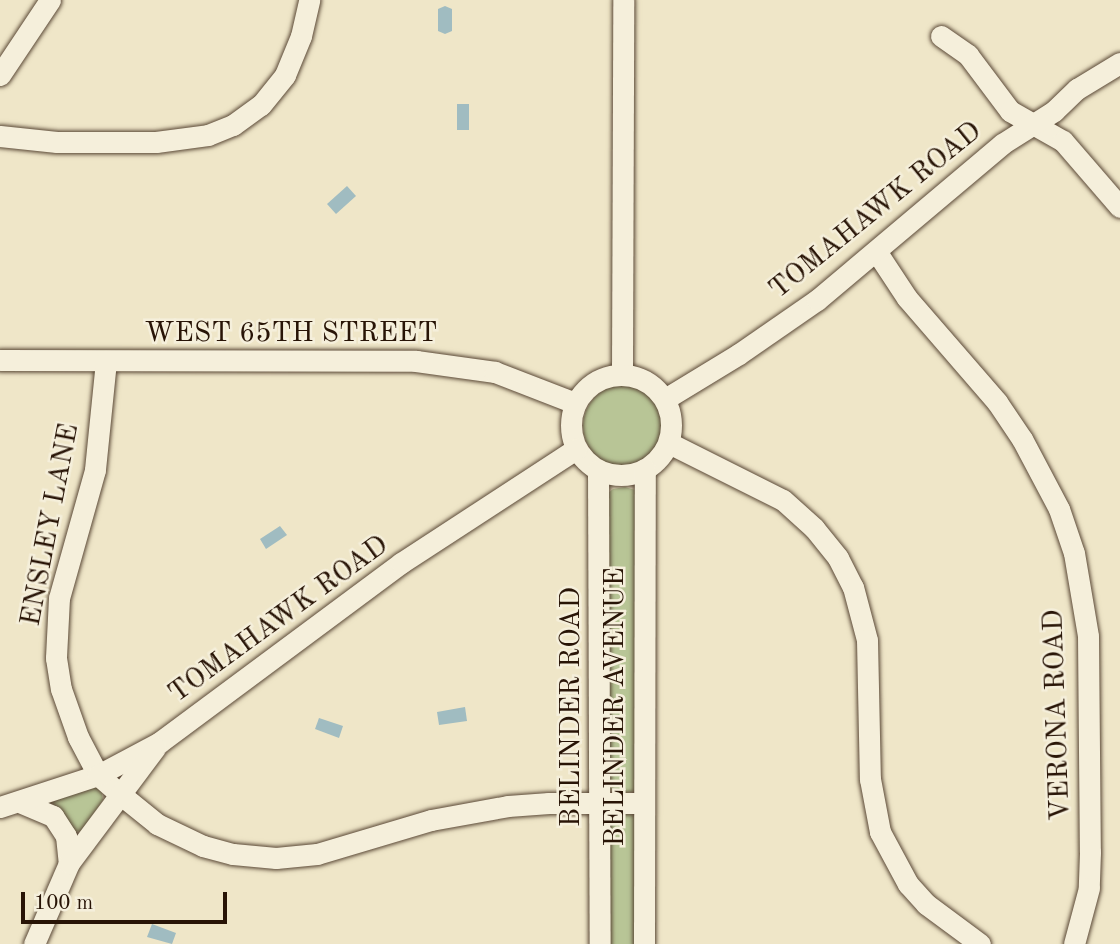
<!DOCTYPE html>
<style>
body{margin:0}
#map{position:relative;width:1120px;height:944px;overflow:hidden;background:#efe6c8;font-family:"Old Standard TT",serif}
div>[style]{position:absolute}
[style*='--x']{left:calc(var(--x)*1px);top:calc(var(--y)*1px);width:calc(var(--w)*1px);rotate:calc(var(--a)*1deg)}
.green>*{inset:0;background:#b8c596}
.round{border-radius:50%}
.water>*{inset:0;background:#a0bcc1}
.roads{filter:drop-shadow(0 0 2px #5a4836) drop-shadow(0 0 2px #5a4836)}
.minor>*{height:21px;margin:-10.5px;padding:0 10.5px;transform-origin:10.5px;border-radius:10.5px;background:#f5efdb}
.minor>.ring{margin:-10.5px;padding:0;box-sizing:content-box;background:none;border:21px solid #f5efdb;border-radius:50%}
span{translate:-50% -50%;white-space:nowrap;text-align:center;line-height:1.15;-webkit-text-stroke:5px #f5efdb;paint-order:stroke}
.street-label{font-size:28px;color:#281406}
.scale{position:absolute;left:21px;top:892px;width:206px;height:32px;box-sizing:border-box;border:4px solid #281406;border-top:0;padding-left:9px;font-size:21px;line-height:24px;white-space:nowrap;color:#281406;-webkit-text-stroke:5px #f5efdb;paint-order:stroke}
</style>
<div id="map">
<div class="green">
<div class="round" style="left:583px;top:385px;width:82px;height:82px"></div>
<div style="clip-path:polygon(625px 487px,635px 490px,637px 791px,618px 794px,608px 788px,608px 493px,613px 489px)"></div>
<div style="clip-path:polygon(90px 785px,101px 788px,103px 800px,81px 831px,75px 832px,51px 801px)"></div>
<div style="clip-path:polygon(616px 812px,634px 813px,640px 944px,607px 944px,608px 816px)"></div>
</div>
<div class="water">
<div style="clip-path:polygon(445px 6px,452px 9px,452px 31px,445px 34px,438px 31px,438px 9px)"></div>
<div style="clip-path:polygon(457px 104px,469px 104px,469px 130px,457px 130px)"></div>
<div style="clip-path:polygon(347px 186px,356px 196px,336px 214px,327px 204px)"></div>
<div style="clip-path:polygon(280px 526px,287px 535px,266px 549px,260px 539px)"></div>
<div style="clip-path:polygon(465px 707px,467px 721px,439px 725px,437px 712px)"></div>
<div style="clip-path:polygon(319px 718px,343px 726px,339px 738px,315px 729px)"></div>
<div style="clip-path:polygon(152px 924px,176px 933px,172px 944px,147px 937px)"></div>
</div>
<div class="roads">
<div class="minor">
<div style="--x:941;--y:36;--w:33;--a:35"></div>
<div style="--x:968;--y:55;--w:70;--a:53.1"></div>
<div style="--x:1010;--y:111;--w:61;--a:29.5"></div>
<div style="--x:1063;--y:141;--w:87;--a:49.2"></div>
<div style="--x:0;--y:75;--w:90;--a:-56.3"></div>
<div style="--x:0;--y:136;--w:57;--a:6"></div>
<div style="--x:57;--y:142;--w:99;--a:0"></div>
<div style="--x:156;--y:142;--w:52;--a:-7.7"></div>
<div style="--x:208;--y:135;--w:27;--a:-22"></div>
<div style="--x:233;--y:125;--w:34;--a:-36"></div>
<div style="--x:261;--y:105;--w:38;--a:-51"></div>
<div style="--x:285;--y:75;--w:42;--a:-67.7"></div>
<div style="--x:301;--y:36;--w:37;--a:-77"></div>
<div style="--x:876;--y:251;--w:56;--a:56.6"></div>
<div style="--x:907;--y:298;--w:138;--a:49.1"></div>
<div style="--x:997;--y:402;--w:45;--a:56"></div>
<div style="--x:1022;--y:439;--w:79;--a:62.1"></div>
<div style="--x:1059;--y:509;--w:46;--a:71.2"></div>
<div style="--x:1074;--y:553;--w:84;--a:80.4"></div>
<div style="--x:1088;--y:636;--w:216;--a:89.5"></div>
<div style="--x:1090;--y:852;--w:36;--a:92"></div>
<div style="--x:1089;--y:888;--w:58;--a:105"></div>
<div style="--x:0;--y:360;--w:416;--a:0.1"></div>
<div style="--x:416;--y:361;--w:80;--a:7.9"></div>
<div style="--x:495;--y:372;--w:86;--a:21.2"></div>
<div style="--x:106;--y:361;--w:110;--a:95.8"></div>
<div style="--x:95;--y:470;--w:133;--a:105.7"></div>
<div style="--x:59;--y:598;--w:60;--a:92.9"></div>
<div style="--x:56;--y:658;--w:31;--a:81"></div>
<div style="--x:61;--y:689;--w:51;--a:70.5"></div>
<div style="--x:78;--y:737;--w:43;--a:62.2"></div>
<div style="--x:98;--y:775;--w:29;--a:41"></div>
<div style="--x:120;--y:794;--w:48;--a:39"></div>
<div style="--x:157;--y:824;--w:51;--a:25.6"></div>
<div style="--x:203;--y:846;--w:31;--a:15"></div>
<div style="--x:233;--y:854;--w:43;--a:5.3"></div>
<div style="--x:276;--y:858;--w:41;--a:-5.6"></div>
<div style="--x:317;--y:854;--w:119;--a:-16.6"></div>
<div style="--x:431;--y:820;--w:78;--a:-10.3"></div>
<div style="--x:508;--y:806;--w:41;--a:-4.2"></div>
<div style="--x:549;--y:803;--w:95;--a:0"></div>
<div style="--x:622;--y:374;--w:374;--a:-89.8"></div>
<div class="ring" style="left:571px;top:375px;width:79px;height:79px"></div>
<div style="--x:665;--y:399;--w:87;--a:-31.3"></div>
<div style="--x:739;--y:354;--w:95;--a:-34.7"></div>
<div style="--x:817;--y:300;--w:242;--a:-40.1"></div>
<div style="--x:1002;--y:144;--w:62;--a:-32.4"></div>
<div style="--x:1054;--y:111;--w:32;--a:-44"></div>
<div style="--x:1077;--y:89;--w:50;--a:-31.2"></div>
<div style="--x:669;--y:443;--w:127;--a:26.6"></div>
<div style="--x:783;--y:500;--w:42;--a:42.1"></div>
<div style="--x:814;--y:528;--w:38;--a:51"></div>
<div style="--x:838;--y:558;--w:33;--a:63"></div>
<div style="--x:853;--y:587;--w:55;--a:75.2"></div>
<div style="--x:867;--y:640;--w:139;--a:88.8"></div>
<div style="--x:870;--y:779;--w:54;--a:79.3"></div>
<div style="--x:880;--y:832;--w:59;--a:61.7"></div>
<div style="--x:908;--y:884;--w:27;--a:48"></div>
<div style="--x:926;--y:904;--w:67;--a:36.5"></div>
<div style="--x:598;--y:470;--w:474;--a:89.8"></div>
<div style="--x:22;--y:803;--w:34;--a:23"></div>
<div style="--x:53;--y:816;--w:24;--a:57"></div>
<div style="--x:66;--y:836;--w:27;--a:84"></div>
<div style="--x:0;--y:807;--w:103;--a:-18.1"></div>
<div style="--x:98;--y:775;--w:70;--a:-28"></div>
<div style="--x:160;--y:742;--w:300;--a:-36.6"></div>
<div style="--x:401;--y:563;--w:209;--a:-33.1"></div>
<div style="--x:34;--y:944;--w:88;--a:-66.6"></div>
<div style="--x:69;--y:863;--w:144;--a:-53.2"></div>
<div style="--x:644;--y:944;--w:475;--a:-89.9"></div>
</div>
</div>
<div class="street-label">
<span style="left:876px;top:211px;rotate:-39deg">TOMAHAWK ROAD</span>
<span style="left:291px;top:334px">WEST 65TH STREET</span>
<span style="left:51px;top:525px;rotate:-79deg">ENSLEY LANE</span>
<span style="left:279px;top:620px;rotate:-36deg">TOMAHAWK ROAD</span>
<span style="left:572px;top:707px;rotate:-90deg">BELINDER ROAD</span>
<span style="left:616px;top:707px;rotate:-90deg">BELINDER AVENUE</span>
<span style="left:1058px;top:715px;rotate:-92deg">VERONA ROAD</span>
</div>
<div class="scale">100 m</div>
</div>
